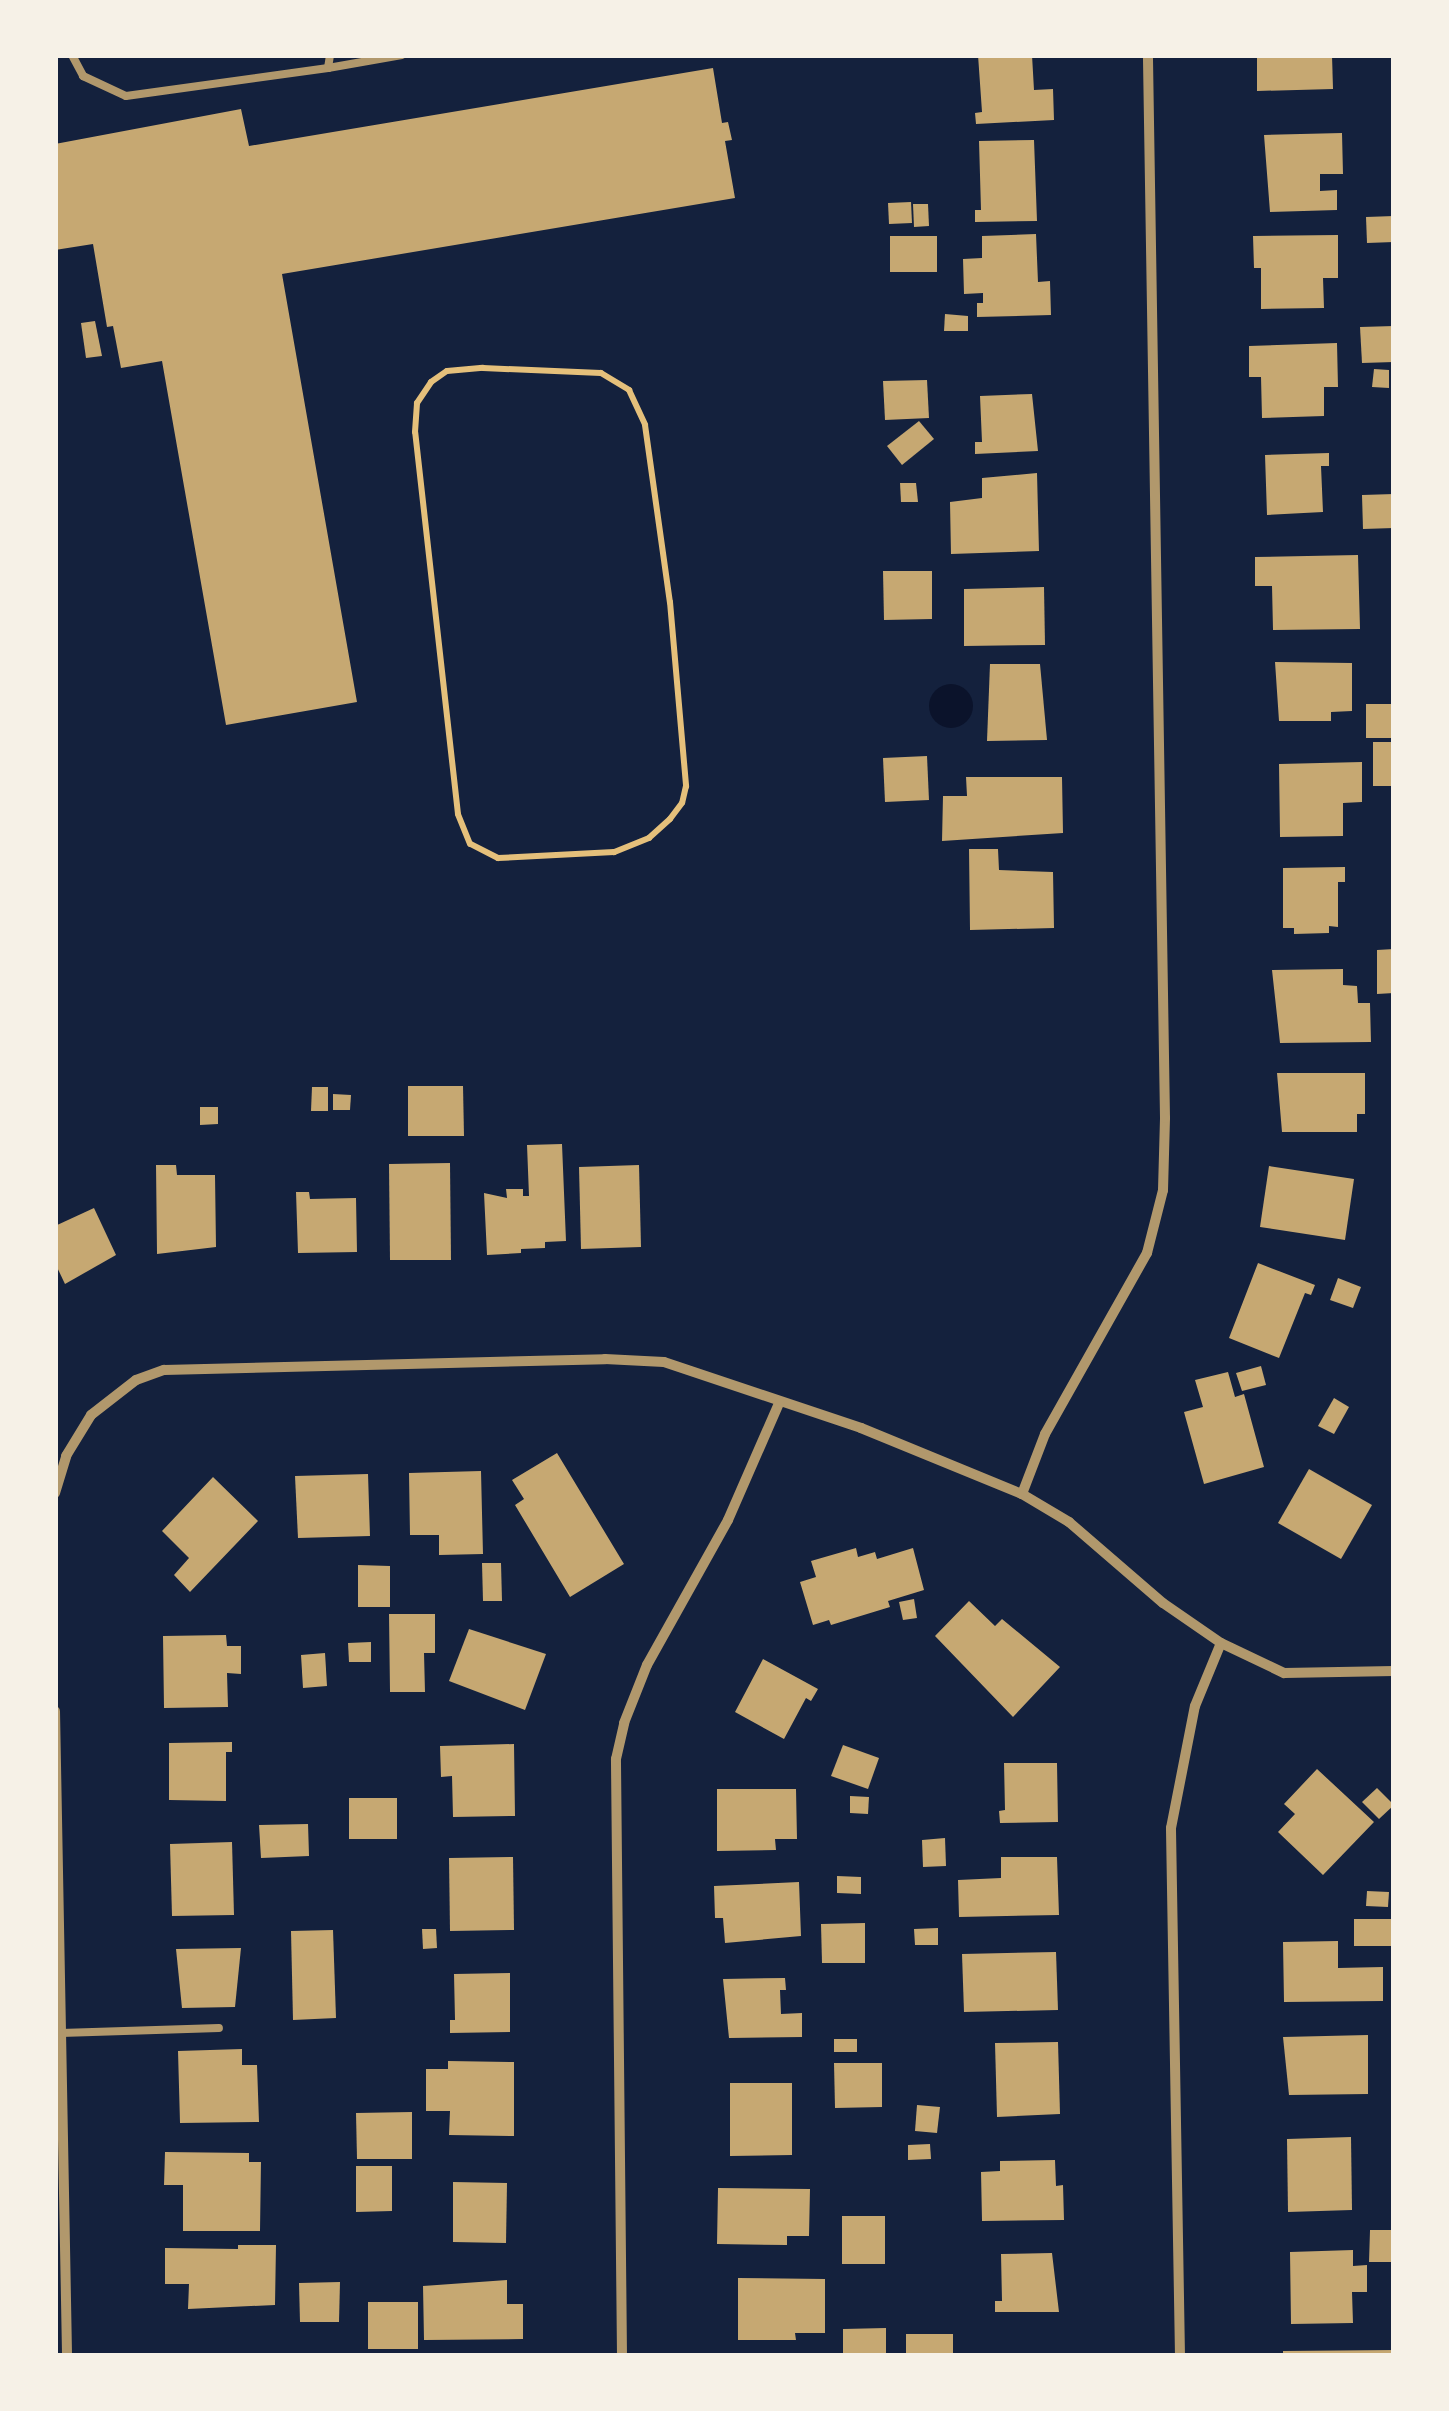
<!DOCTYPE html>
<style>
body{margin:0}
#map{position:relative;width:1449px;height:2411px;overflow:hidden;background:#14213d;font-family:Cabin,sans-serif}
div>[style]{position:absolute}
[style*='--x']{left:calc(var(--x)*1px);top:calc(var(--y)*1px);width:calc(var(--w)*1px);rotate:calc(var(--a)*1deg)}
.water>*{inset:0;background:#0b132b}
.round{border-radius:50%}
.building>*{inset:0;background:#c6a872}
.path>*{height:6px;margin:-3px;padding:0 3px;transform-origin:3px;border-radius:3px;background:#e5c07b}
.service>*{height:8px;margin:-4px;padding:0 4px;transform-origin:4px;border-radius:4px;background:#b1986c}
.minor>*{height:10px;margin:-5px;padding:0 5px;transform-origin:5px;border-radius:5px;background:#b1986c}
span{translate:-50% -50%;white-space:nowrap;text-align:center;line-height:1.15;-webkit-text-stroke:10px #f6f1e7;paint-order:stroke}
.frame{position:absolute;inset:0;border:58px solid #f6f1e7;pointer-events:none}
</style>
<div id="map">
<div class="water">
<div class="round" style="left:929px;top:684px;width:44px;height:44px"></div>
</div>
<div class="building">
<div style="clip-path:polygon(978px 55px,1032px 55px,1034px 90px,1053px 89px,1054px 120px,976px 124px,975px 113px,982px 112px)"></div>
<div style="clip-path:polygon(1257px 55px,1332px 55px,1333px 89px,1257px 91px)"></div>
<div style="clip-path:polygon(713px 68px,722px 123px,728px 122px,732px 140px,725px 141px,735px 198px,282px 274px,357px 702px,226px 725px,162px 361px,121px 368px,113px 326px,107px 327px,93px 244px,55px 250px,55px 144px,241px 109px,249px 146px)"></div>
<div style="clip-path:polygon(1342px 133px,1343px 174px,1320px 174px,1320px 191px,1337px 190px,1337px 210px,1270px 212px,1264px 135px)"></div>
<div style="clip-path:polygon(1034px 140px,1037px 221px,975px 222px,975px 210px,981px 210px,979px 141px)"></div>
<div style="clip-path:polygon(911px 202px,912px 223px,889px 224px,888px 203px)"></div>
<div style="clip-path:polygon(913px 204px,928px 204px,929px 226px,914px 227px)"></div>
<div style="clip-path:polygon(1394px 216px,1394px 242px,1367px 243px,1366px 217px)"></div>
<div style="clip-path:polygon(1036px 234px,1038px 282px,1050px 281px,1051px 315px,977px 317px,977px 303px,983px 303px,983px 293px,964px 294px,963px 259px,982px 258px,982px 236px)"></div>
<div style="clip-path:polygon(1338px 235px,1338px 278px,1323px 278px,1324px 308px,1261px 309px,1261px 268px,1254px 268px,1253px 236px)"></div>
<div style="clip-path:polygon(890px 236px,937px 236px,937px 272px,890px 272px)"></div>
<div style="clip-path:polygon(945px 314px,968px 316px,968px 331px,944px 331px)"></div>
<div style="clip-path:polygon(95px 321px,102px 356px,86px 358px,81px 323px)"></div>
<div style="clip-path:polygon(1394px 326px,1394px 362px,1362px 363px,1360px 327px)"></div>
<div style="clip-path:polygon(1337px 343px,1338px 387px,1324px 387px,1324px 416px,1262px 418px,1261px 377px,1249px 377px,1249px 346px)"></div>
<div style="clip-path:polygon(1374px 369px,1389px 370px,1389px 388px,1372px 387px)"></div>
<div style="clip-path:polygon(927px 380px,929px 418px,885px 420px,883px 381px)"></div>
<div style="clip-path:polygon(1032px 394px,1038px 451px,975px 454px,975px 442px,982px 442px,980px 396px)"></div>
<div style="clip-path:polygon(919px 421px,934px 439px,902px 465px,887px 446px)"></div>
<div style="clip-path:polygon(1329px 453px,1329px 466px,1321px 466px,1323px 512px,1267px 515px,1265px 455px)"></div>
<div style="clip-path:polygon(1037px 473px,1039px 551px,951px 554px,950px 502px,982px 498px,982px 478px)"></div>
<div style="clip-path:polygon(900px 483px,916px 483px,918px 502px,901px 502px)"></div>
<div style="clip-path:polygon(1394px 494px,1394px 528px,1363px 529px,1362px 495px)"></div>
<div style="clip-path:polygon(1358px 555px,1360px 629px,1273px 630px,1272px 586px,1255px 586px,1255px 557px)"></div>
<div style="clip-path:polygon(883px 571px,932px 571px,932px 619px,884px 620px)"></div>
<div style="clip-path:polygon(1044px 587px,1045px 645px,964px 646px,964px 589px)"></div>
<div style="clip-path:polygon(1275px 662px,1352px 663px,1352px 711px,1331px 712px,1331px 721px,1279px 721px)"></div>
<div style="clip-path:polygon(990px 664px,1040px 664px,1047px 740px,987px 741px)"></div>
<div style="clip-path:polygon(1366px 704px,1394px 704px,1394px 738px,1366px 738px)"></div>
<div style="clip-path:polygon(1373px 742px,1394px 742px,1394px 786px,1373px 786px)"></div>
<div style="clip-path:polygon(927px 756px,929px 800px,885px 802px,883px 758px)"></div>
<div style="clip-path:polygon(1362px 762px,1362px 802px,1343px 803px,1343px 836px,1280px 837px,1279px 764px)"></div>
<div style="clip-path:polygon(966px 777px,1062px 777px,1063px 833px,942px 841px,943px 796px,967px 796px)"></div>
<div style="clip-path:polygon(969px 849px,998px 849px,999px 870px,1053px 872px,1054px 928px,970px 930px)"></div>
<div style="clip-path:polygon(1345px 867px,1345px 882px,1338px 882px,1338px 927px,1329px 926px,1329px 933px,1294px 934px,1294px 928px,1283px 928px,1283px 868px)"></div>
<div style="clip-path:polygon(1394px 949px,1394px 993px,1377px 994px,1377px 950px)"></div>
<div style="clip-path:polygon(1343px 969px,1343px 985px,1357px 986px,1358px 1003px,1370px 1003px,1371px 1042px,1280px 1043px,1272px 970px)"></div>
<div style="clip-path:polygon(1277px 1073px,1365px 1073px,1365px 1114px,1357px 1114px,1357px 1132px,1282px 1132px)"></div>
<div style="clip-path:polygon(408px 1086px,463px 1086px,464px 1136px,408px 1136px)"></div>
<div style="clip-path:polygon(312px 1087px,328px 1087px,328px 1111px,311px 1111px)"></div>
<div style="clip-path:polygon(333px 1094px,351px 1095px,350px 1110px,333px 1110px)"></div>
<div style="clip-path:polygon(200px 1107px,218px 1107px,218px 1124px,200px 1125px)"></div>
<div style="clip-path:polygon(562px 1144px,566px 1241px,545px 1242px,545px 1248px,521px 1249px,521px 1253px,487px 1255px,484px 1193px,507px 1198px,506px 1189px,523px 1189px,523px 1196px,529px 1196px,527px 1145px)"></div>
<div style="clip-path:polygon(450px 1163px,451px 1260px,390px 1260px,389px 1164px)"></div>
<div style="clip-path:polygon(156px 1165px,176px 1165px,177px 1175px,215px 1175px,216px 1247px,157px 1254px)"></div>
<div style="clip-path:polygon(639px 1165px,641px 1247px,581px 1249px,579px 1167px)"></div>
<div style="clip-path:polygon(1269px 1166px,1354px 1179px,1345px 1240px,1260px 1227px)"></div>
<div style="clip-path:polygon(296px 1192px,309px 1192px,310px 1199px,356px 1198px,357px 1252px,298px 1253px)"></div>
<div style="clip-path:polygon(94px 1208px,116px 1255px,65px 1284px,55px 1263px,55px 1226px)"></div>
<div style="clip-path:polygon(1258px 1263px,1315px 1285px,1311px 1295px,1305px 1293px,1279px 1358px,1229px 1338px)"></div>
<div style="clip-path:polygon(1338px 1278px,1361px 1287px,1353px 1308px,1330px 1300px)"></div>
<div style="clip-path:polygon(1261px 1366px,1266px 1385px,1242px 1391px,1236px 1373px)"></div>
<div style="clip-path:polygon(1228px 1372px,1235px 1397px,1244px 1394px,1264px 1467px,1204px 1484px,1184px 1412px,1203px 1407px,1195px 1380px)"></div>
<div style="clip-path:polygon(1334px 1398px,1349px 1407px,1334px 1434px,1318px 1426px)"></div>
<div style="clip-path:polygon(557px 1453px,624px 1564px,570px 1597px,515px 1505px,524px 1499px,512px 1480px)"></div>
<div style="clip-path:polygon(1309px 1469px,1372px 1505px,1341px 1559px,1278px 1523px)"></div>
<div style="clip-path:polygon(481px 1471px,483px 1554px,439px 1555px,439px 1535px,410px 1535px,409px 1473px)"></div>
<div style="clip-path:polygon(368px 1474px,370px 1536px,298px 1538px,295px 1476px)"></div>
<div style="clip-path:polygon(213px 1477px,258px 1521px,190px 1592px,174px 1575px,189px 1558px,162px 1531px)"></div>
<div style="clip-path:polygon(856px 1548px,858px 1557px,875px 1552px,877px 1559px,913px 1548px,924px 1590px,888px 1601px,890px 1607px,831px 1625px,829px 1620px,813px 1625px,800px 1582px,816px 1577px,811px 1561px)"></div>
<div style="clip-path:polygon(482px 1563px,501px 1563px,502px 1601px,483px 1601px)"></div>
<div style="clip-path:polygon(358px 1565px,390px 1566px,390px 1607px,358px 1607px)"></div>
<div style="clip-path:polygon(914px 1599px,917px 1618px,903px 1620px,899px 1602px)"></div>
<div style="clip-path:polygon(969px 1601px,995px 1626px,1002px 1619px,1060px 1667px,1013px 1717px,935px 1636px)"></div>
<div style="clip-path:polygon(389px 1614px,435px 1614px,435px 1653px,424px 1653px,425px 1692px,390px 1692px)"></div>
<div style="clip-path:polygon(469px 1629px,546px 1654px,525px 1710px,449px 1681px)"></div>
<div style="clip-path:polygon(226px 1635px,227px 1646px,241px 1646px,241px 1674px,227px 1673px,228px 1707px,164px 1708px,163px 1636px)"></div>
<div style="clip-path:polygon(371px 1642px,371px 1662px,349px 1662px,348px 1643px)"></div>
<div style="clip-path:polygon(325px 1653px,327px 1686px,303px 1688px,301px 1655px)"></div>
<div style="clip-path:polygon(763px 1659px,818px 1689px,811px 1701px,806px 1698px,784px 1739px,735px 1712px)"></div>
<div style="clip-path:polygon(232px 1742px,232px 1752px,226px 1752px,226px 1801px,169px 1800px,169px 1743px)"></div>
<div style="clip-path:polygon(514px 1744px,515px 1816px,453px 1817px,452px 1776px,441px 1777px,440px 1746px)"></div>
<div style="clip-path:polygon(843px 1745px,879px 1758px,868px 1789px,831px 1776px)"></div>
<div style="clip-path:polygon(1004px 1763px,1057px 1763px,1058px 1822px,1000px 1823px,999px 1811px,1005px 1810px)"></div>
<div style="clip-path:polygon(1317px 1769px,1374px 1822px,1323px 1875px,1278px 1832px,1295px 1814px,1284px 1804px)"></div>
<div style="clip-path:polygon(1377px 1788px,1394px 1805px,1379px 1819px,1362px 1802px)"></div>
<div style="clip-path:polygon(717px 1789px,796px 1789px,797px 1839px,775px 1839px,776px 1850px,717px 1851px)"></div>
<div style="clip-path:polygon(850px 1796px,869px 1797px,868px 1814px,850px 1813px)"></div>
<div style="clip-path:polygon(349px 1798px,397px 1798px,397px 1839px,349px 1839px)"></div>
<div style="clip-path:polygon(308px 1824px,309px 1856px,261px 1858px,259px 1825px)"></div>
<div style="clip-path:polygon(945px 1838px,946px 1866px,923px 1867px,922px 1840px)"></div>
<div style="clip-path:polygon(232px 1842px,234px 1915px,172px 1916px,170px 1844px)"></div>
<div style="clip-path:polygon(513px 1857px,514px 1930px,450px 1931px,449px 1858px)"></div>
<div style="clip-path:polygon(1001px 1857px,1057px 1857px,1059px 1915px,959px 1917px,958px 1880px,1001px 1878px)"></div>
<div style="clip-path:polygon(837px 1876px,861px 1877px,861px 1894px,837px 1893px)"></div>
<div style="clip-path:polygon(799px 1882px,801px 1936px,725px 1943px,723px 1918px,715px 1918px,714px 1886px)"></div>
<div style="clip-path:polygon(1367px 1891px,1389px 1892px,1388px 1907px,1366px 1906px)"></div>
<div style="clip-path:polygon(1354px 1919px,1393px 1919px,1393px 1946px,1354px 1946px)"></div>
<div style="clip-path:polygon(865px 1923px,865px 1963px,822px 1963px,821px 1924px)"></div>
<div style="clip-path:polygon(938px 1928px,938px 1945px,915px 1945px,914px 1929px)"></div>
<div style="clip-path:polygon(422px 1929px,436px 1929px,437px 1948px,423px 1949px)"></div>
<div style="clip-path:polygon(333px 1930px,336px 2018px,293px 2020px,291px 1931px)"></div>
<div style="clip-path:polygon(1338px 1941px,1338px 1968px,1383px 1967px,1383px 2001px,1284px 2002px,1283px 1942px)"></div>
<div style="clip-path:polygon(241px 1948px,235px 2007px,182px 2008px,176px 1949px)"></div>
<div style="clip-path:polygon(1056px 1952px,1058px 2010px,964px 2012px,962px 1954px)"></div>
<div style="clip-path:polygon(510px 1973px,510px 2032px,450px 2033px,450px 2020px,455px 2020px,454px 1974px)"></div>
<div style="clip-path:polygon(785px 1978px,786px 1990px,780px 1990px,781px 2014px,802px 2013px,802px 2037px,729px 2038px,723px 1979px)"></div>
<div style="clip-path:polygon(1368px 2035px,1368px 2094px,1289px 2095px,1283px 2037px)"></div>
<div style="clip-path:polygon(834px 2039px,857px 2039px,857px 2052px,834px 2052px)"></div>
<div style="clip-path:polygon(1058px 2042px,1060px 2114px,997px 2117px,995px 2043px)"></div>
<div style="clip-path:polygon(242px 2049px,242px 2065px,257px 2065px,259px 2122px,180px 2123px,178px 2051px)"></div>
<div style="clip-path:polygon(448px 2061px,514px 2062px,514px 2136px,449px 2135px,450px 2111px,426px 2111px,426px 2069px,448px 2069px)"></div>
<div style="clip-path:polygon(834px 2063px,882px 2063px,882px 2107px,835px 2108px)"></div>
<div style="clip-path:polygon(730px 2083px,792px 2083px,792px 2155px,730px 2156px)"></div>
<div style="clip-path:polygon(917px 2105px,940px 2107px,937px 2133px,915px 2131px)"></div>
<div style="clip-path:polygon(412px 2112px,412px 2159px,357px 2159px,356px 2113px)"></div>
<div style="clip-path:polygon(1351px 2137px,1352px 2210px,1288px 2212px,1287px 2139px)"></div>
<div style="clip-path:polygon(930px 2144px,931px 2159px,908px 2160px,908px 2145px)"></div>
<div style="clip-path:polygon(165px 2152px,249px 2153px,249px 2162px,261px 2162px,260px 2231px,183px 2231px,183px 2185px,164px 2185px)"></div>
<div style="clip-path:polygon(1055px 2160px,1056px 2186px,1063px 2185px,1064px 2220px,982px 2221px,981px 2172px,1000px 2171px,1000px 2161px)"></div>
<div style="clip-path:polygon(356px 2166px,392px 2166px,392px 2211px,356px 2212px)"></div>
<div style="clip-path:polygon(453px 2182px,507px 2183px,506px 2243px,453px 2242px)"></div>
<div style="clip-path:polygon(718px 2188px,810px 2189px,809px 2236px,787px 2236px,787px 2245px,717px 2244px)"></div>
<div style="clip-path:polygon(842px 2216px,885px 2216px,885px 2264px,842px 2264px)"></div>
<div style="clip-path:polygon(1370px 2230px,1394px 2230px,1394px 2262px,1369px 2262px)"></div>
<div style="clip-path:polygon(238px 2245px,276px 2245px,275px 2305px,188px 2309px,189px 2284px,165px 2284px,165px 2248px,238px 2249px)"></div>
<div style="clip-path:polygon(1353px 2250px,1353px 2266px,1367px 2265px,1367px 2292px,1352px 2292px,1353px 2323px,1291px 2324px,1290px 2252px)"></div>
<div style="clip-path:polygon(1052px 2253px,1059px 2312px,995px 2312px,995px 2301px,1002px 2301px,1001px 2254px)"></div>
<div style="clip-path:polygon(738px 2278px,825px 2279px,825px 2333px,795px 2333px,796px 2340px,738px 2340px)"></div>
<div style="clip-path:polygon(507px 2280px,507px 2304px,523px 2304px,523px 2339px,424px 2340px,423px 2286px)"></div>
<div style="clip-path:polygon(340px 2282px,339px 2322px,300px 2322px,299px 2283px)"></div>
<div style="clip-path:polygon(368px 2302px,418px 2302px,418px 2349px,368px 2349px)"></div>
<div style="clip-path:polygon(886px 2328px,886px 2356px,843px 2356px,843px 2329px)"></div>
<div style="clip-path:polygon(906px 2334px,953px 2334px,953px 2356px,906px 2356px)"></div>
<div style="clip-path:polygon(1394px 2350px,1394px 2356px,1283px 2356px,1283px 2351px)"></div>
</div>
<div class="path">
<div style="--x:483;--y:368;--w:118;--a:2.4"></div>
<div style="--x:601;--y:373;--w:33;--a:31"></div>
<div style="--x:629;--y:390;--w:38;--a:65"></div>
<div style="--x:645;--y:425;--w:179;--a:82"></div>
<div style="--x:670;--y:602;--w:185;--a:85"></div>
<div style="--x:686;--y:786;--w:17;--a:103"></div>
<div style="--x:682;--y:803;--w:20;--a:127"></div>
<div style="--x:670;--y:819;--w:28;--a:138"></div>
<div style="--x:649;--y:838;--w:38;--a:158"></div>
<div style="--x:614;--y:852;--w:116;--a:177"></div>
<div style="--x:498;--y:858;--w:31;--a:-153"></div>
<div style="--x:470;--y:844;--w:32;--a:-112"></div>
<div style="--x:458;--y:814;--w:384;--a:-96.4"></div>
<div style="--x:415;--y:432;--w:29;--a:-86"></div>
<div style="--x:417;--y:403;--w:25;--a:-56"></div>
<div style="--x:431;--y:382;--w:19;--a:-35"></div>
<div style="--x:447;--y:371;--w:36;--a:-5"></div>
</div>
<div class="service">
<div style="--x:72;--y:55;--w:24;--a:62"></div>
<div style="--x:83;--y:76;--w:47;--a:24.9"></div>
<div style="--x:126;--y:96;--w:204;--a:-7.9"></div>
<div style="--x:328;--y:68;--w:13;--a:-81"></div>
<div style="--x:328;--y:68;--w:75;--a:-10"></div>
<div style="--x:61;--y:2033;--w:158;--a:-1.8"></div>
</div>
<div class="minor">
<div style="--x:55;--y:1493;--w:39;--a:-73"></div>
<div style="--x:66;--y:1456;--w:48;--a:-58.6"></div>
<div style="--x:91;--y:1415;--w:57;--a:-37.9"></div>
<div style="--x:136;--y:1380;--w:30;--a:-20"></div>
<div style="--x:164;--y:1370;--w:441;--a:-1.4"></div>
<div style="--x:605;--y:1359;--w:59;--a:2.9"></div>
<div style="--x:664;--y:1362;--w:208;--a:18.5"></div>
<div style="--x:861;--y:1428;--w:174;--a:22.3"></div>
<div style="--x:1022;--y:1494;--w:55;--a:30.8"></div>
<div style="--x:1069;--y:1522;--w:124;--a:40.8"></div>
<div style="--x:1163;--y:1603;--w:70;--a:34.6"></div>
<div style="--x:1221;--y:1643;--w:70;--a:25.5"></div>
<div style="--x:1284;--y:1673;--w:110;--a:-1"></div>
<div style="--x:1022;--y:1494;--w:64;--a:-69"></div>
<div style="--x:1045;--y:1434;--w:208;--a:-60.6"></div>
<div style="--x:1147;--y:1253;--w:65;--a:-75.7"></div>
<div style="--x:1163;--y:1190;--w:72;--a:-88.4"></div>
<div style="--x:1165;--y:1118;--w:1063;--a:-90.92"></div>
<div style="--x:55;--y:1711;--w:645;--a:88.93"></div>
<div style="--x:622;--y:2356;--w:597;--a:-90.58"></div>
<div style="--x:616;--y:1759;--w:37;--a:-77"></div>
<div style="--x:624;--y:1723;--w:62;--a:-68.4"></div>
<div style="--x:647;--y:1665;--w:166;--a:-60.8"></div>
<div style="--x:728;--y:1520;--w:128;--a:-66.4"></div>
<div style="--x:1180;--y:2356;--w:528;--a:-90.98"></div>
<div style="--x:1171;--y:1828;--w:124;--a:-78.9"></div>
<div style="--x:1195;--y:1706;--w:68;--a:-67.6"></div>
</div>
<div class="frame"></div>
</div>
